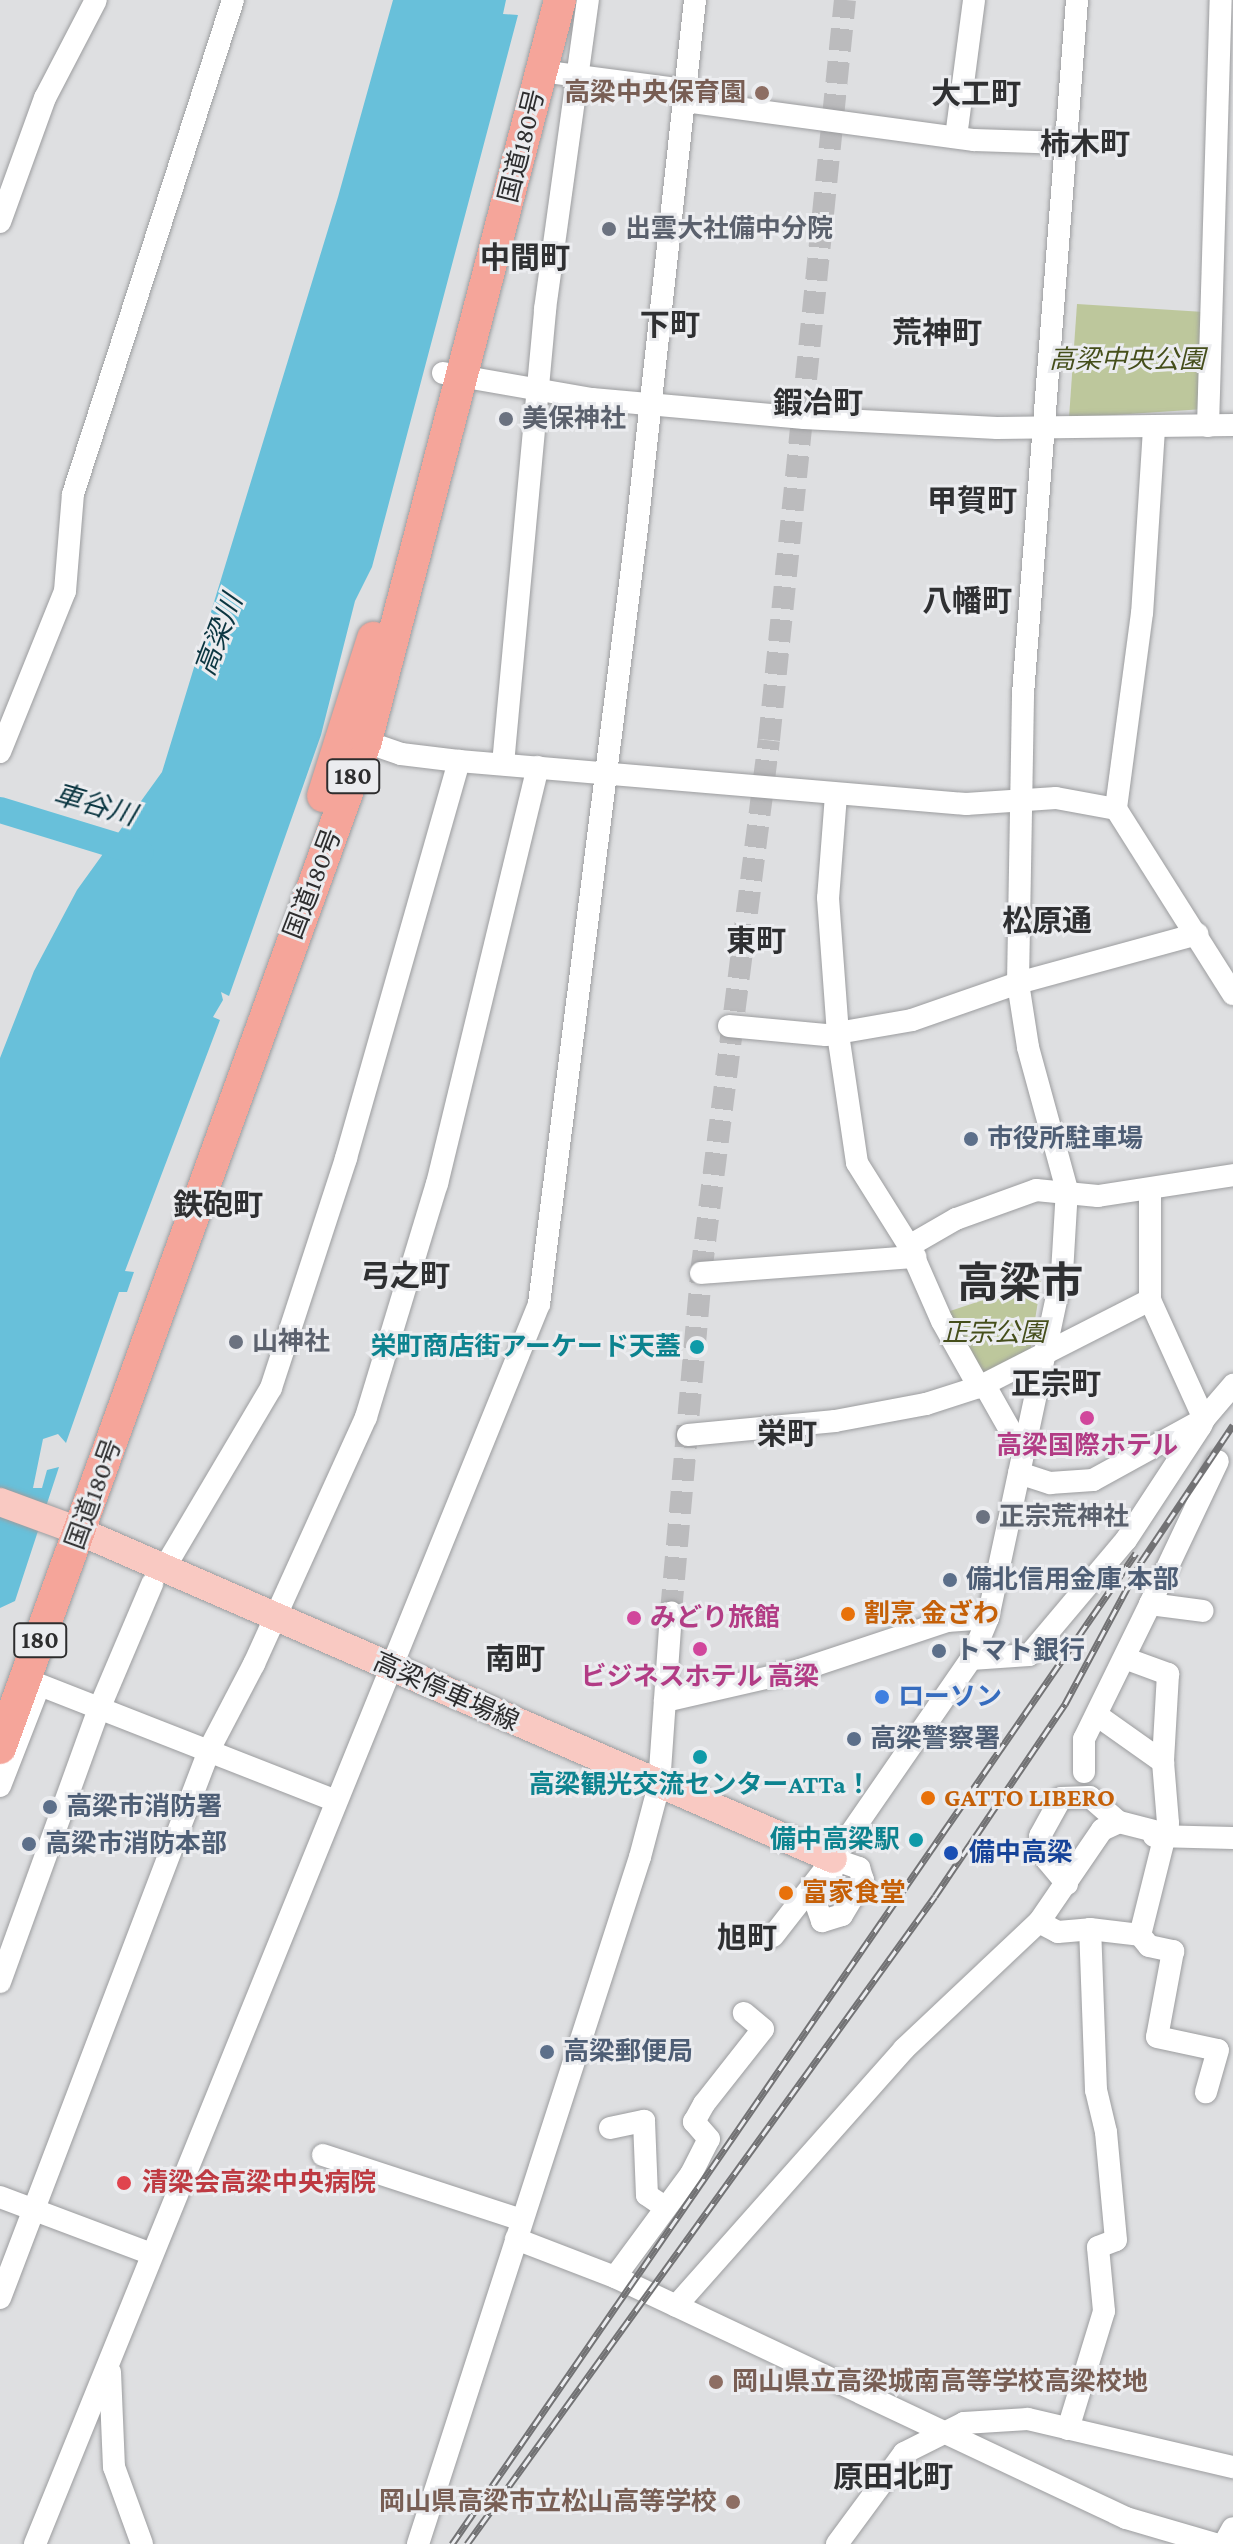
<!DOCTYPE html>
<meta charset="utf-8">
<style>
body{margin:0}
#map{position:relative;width:1233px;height:2544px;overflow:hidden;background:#dedfe1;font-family:"Crimson Pro","Noto Sans JP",serif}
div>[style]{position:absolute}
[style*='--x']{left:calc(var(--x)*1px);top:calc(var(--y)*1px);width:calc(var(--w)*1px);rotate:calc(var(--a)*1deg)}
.green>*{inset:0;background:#bdc79c}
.water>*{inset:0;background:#68c0da}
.river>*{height:26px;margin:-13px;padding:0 13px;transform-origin:13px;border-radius:13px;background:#68c0da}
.minor-tunnel>*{height:22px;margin-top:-11px;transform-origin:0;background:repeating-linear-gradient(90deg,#bbbbbd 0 22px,transparent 0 33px)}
.roads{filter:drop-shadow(0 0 2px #9c9d9f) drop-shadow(0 0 2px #9c9d9f)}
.minor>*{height:22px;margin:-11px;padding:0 11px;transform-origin:11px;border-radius:11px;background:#fff}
.major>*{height:28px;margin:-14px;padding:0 14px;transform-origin:14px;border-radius:14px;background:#f9c9c2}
.highway>*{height:32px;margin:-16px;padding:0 16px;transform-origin:16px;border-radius:16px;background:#f5a59a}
.rail>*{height:7px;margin-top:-3.5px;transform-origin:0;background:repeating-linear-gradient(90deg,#ebecef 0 12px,#727274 0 24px);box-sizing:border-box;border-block:2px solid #727274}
.dots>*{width:22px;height:22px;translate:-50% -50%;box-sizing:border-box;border:4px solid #ebecef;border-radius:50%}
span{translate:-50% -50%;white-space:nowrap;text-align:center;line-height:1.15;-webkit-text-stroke:6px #ebecef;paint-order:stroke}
.shield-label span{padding:2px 6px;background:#ebecef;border:2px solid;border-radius:6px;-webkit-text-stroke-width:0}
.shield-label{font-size:24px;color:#2d2d2e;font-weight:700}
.education-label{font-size:26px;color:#785e54;font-weight:700}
.right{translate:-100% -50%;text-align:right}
.left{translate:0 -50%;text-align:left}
.street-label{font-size:26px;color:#2d2d2e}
.worship-label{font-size:26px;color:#5b616d;font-weight:700}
.park-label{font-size:26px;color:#454e1b;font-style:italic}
.service-label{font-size:26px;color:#4e5e75;font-weight:700}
.culture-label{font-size:26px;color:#0d838f;font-weight:700}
.hotel-label{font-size:26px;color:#b23c85;font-weight:700}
.food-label{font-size:26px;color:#c56008;font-weight:700}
.shop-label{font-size:26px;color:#366cbe;font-weight:700}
.transit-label{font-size:26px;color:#164399;font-weight:700}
.health-label{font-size:26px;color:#be3a42;font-weight:700}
.water-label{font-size:28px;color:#0b3641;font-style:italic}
.quarter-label{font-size:30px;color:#2f3032;font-weight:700}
.town-label{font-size:42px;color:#2f3032;font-weight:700}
</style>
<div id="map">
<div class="green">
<div style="clip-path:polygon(1077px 304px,1204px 312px,1204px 409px,1069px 418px)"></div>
<div style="clip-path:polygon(1041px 1281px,1030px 1353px,985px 1377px,944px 1313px)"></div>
</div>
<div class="water">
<div style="clip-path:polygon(393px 0,506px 0,503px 14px,518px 15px,372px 567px,355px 601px,321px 735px,229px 996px,221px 992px,223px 1000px,213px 1017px,220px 1020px,125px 1271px,134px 1272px,127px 1292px,119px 1292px,66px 1443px,58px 1434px,43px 1439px,33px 1488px,42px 1488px,47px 1470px,59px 1467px,15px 1601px,0 1608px,0 1058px,34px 971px,77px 890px,162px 772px,338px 197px)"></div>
</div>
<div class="river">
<div style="--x:0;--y:810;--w:147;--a:17"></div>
</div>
<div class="minor-tunnel">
<div style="--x:671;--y:1612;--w:340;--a:-84.9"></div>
<div style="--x:701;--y:1273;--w:537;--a:-82.73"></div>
<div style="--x:769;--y:740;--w:744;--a:-84.14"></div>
</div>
<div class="roads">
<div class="minor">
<div style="--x:541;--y:71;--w:145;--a:7.5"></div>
<div style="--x:685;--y:101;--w:292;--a:7.7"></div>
<div style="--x:974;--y:140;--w:92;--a:1.9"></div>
<div style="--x:956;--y:137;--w:138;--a:-82.5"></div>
<div style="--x:0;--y:222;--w:132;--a:-70.1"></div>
<div style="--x:45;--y:98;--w:110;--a:-62.5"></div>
<div style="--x:443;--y:373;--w:151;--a:9.9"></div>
<div style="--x:592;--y:399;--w:213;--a:5.1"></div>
<div style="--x:804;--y:418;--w:193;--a:3"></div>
<div style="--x:997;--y:428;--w:236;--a:-0.7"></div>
<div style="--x:1208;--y:426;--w:426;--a:-88.3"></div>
<div style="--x:1154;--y:429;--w:184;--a:93.7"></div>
<div style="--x:1142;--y:613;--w:198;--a:97.6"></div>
<div style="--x:1116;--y:809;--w:219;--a:57.7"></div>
<div style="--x:352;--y:737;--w:52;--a:19.1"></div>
<div style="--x:401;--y:754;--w:58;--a:6.9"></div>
<div style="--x:459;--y:761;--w:509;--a:4.85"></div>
<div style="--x:966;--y:804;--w:90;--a:-3.8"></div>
<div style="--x:1056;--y:798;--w:61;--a:10.4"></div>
<div style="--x:0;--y:752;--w:174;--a:-68"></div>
<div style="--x:65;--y:591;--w:97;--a:-85.3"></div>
<div style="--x:73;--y:494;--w:519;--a:-72.05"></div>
<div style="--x:503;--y:764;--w:457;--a:-84.7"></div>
<div style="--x:545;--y:309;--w:312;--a:-82.1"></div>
<div style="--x:836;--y:795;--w:103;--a:94.4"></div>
<div style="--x:828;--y:898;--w:136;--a:85.8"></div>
<div style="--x:838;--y:1034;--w:130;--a:81.6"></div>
<div style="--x:857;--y:1163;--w:98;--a:57.9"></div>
<div style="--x:909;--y:1246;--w:82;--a:66.3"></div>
<div style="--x:942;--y:1321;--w:76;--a:60.7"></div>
<div style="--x:729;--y:1026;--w:97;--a:5.3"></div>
<div style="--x:826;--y:1035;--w:87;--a:-9.9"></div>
<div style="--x:912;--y:1020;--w:112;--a:-19.2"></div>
<div style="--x:1018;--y:983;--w:186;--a:-15.3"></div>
<div style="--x:909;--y:1246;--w:54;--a:-29.9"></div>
<div style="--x:956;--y:1219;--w:85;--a:-19.9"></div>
<div style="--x:1036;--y:1190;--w:62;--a:5.5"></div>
<div style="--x:1098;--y:1196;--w:137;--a:-8.8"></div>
<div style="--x:701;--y:1273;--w:215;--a:-4.3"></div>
<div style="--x:984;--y:1384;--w:79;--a:60.5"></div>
<div style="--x:688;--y:1435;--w:148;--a:-5.4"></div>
<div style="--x:835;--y:1421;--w:93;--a:-10.6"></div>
<div style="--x:926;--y:1404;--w:56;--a:-17.8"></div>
<div style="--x:979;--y:1387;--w:192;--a:-27"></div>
<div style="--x:1019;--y:1473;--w:33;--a:18"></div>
<div style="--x:1050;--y:1483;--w:43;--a:-4"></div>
<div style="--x:1093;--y:1480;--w:127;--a:-28.8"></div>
<div style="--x:1204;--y:1419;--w:45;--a:-49.5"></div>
<div style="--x:171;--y:1557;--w:196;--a:-59.4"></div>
<div style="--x:271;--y:1388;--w:242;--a:-71.9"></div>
<div style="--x:346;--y:1158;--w:413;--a:-74.1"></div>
<div style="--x:1150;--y:1604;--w:158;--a:-64.6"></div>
<div style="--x:971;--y:1659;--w:58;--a:-3.9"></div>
<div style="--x:1029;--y:1655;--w:150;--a:-49.9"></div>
<div style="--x:1126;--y:1540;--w:136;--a:-56.7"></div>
<div style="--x:1201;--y:1426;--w:8;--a:-67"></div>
<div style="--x:1204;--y:1419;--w:131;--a:-114.4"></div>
<div style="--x:1150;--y:1300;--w:108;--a:-90"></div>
<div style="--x:1127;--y:1659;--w:44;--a:20.1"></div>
<div style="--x:1168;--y:1674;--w:88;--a:93.3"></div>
<div style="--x:1163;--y:1762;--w:61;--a:85.3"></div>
<div style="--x:1168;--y:1823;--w:115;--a:104"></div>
<div style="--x:40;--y:1685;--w:318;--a:21.4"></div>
<div style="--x:665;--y:1701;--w:139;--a:-12.9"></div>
<div style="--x:800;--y:1670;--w:155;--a:-18.4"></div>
<div style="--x:947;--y:1621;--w:41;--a:-4.2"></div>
<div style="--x:1098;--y:1716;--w:80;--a:35.3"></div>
<div style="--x:1084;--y:1772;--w:33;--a:-90"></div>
<div style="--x:1084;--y:1739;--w:150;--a:-63.9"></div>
<div style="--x:1150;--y:1604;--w:53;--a:7.5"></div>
<div style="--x:0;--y:1786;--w:102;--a:-68.7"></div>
<div style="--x:1154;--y:1836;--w:79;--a:1.5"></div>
<div style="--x:833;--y:1859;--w:28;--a:19"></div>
<div style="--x:859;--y:1868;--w:13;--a:72"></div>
<div style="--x:863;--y:1880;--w:41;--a:121"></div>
<div style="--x:842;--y:1915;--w:21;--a:163"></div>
<div style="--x:822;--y:1921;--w:18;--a:-109"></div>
<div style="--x:816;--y:1904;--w:28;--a:-58"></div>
<div style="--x:831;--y:1880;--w:21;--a:-85"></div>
<div style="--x:1067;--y:1884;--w:31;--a:-130"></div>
<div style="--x:1047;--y:1860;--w:25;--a:-106"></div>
<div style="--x:1040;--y:1836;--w:43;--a:-61.1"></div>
<div style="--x:1061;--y:1798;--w:29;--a:-2"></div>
<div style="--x:1090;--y:1797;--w:38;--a:41"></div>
<div style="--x:1119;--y:1822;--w:49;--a:14.3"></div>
<div style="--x:1039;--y:1922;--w:21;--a:28"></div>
<div style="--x:1058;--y:1932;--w:32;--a:-5"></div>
<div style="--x:773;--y:1936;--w:98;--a:-52.1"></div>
<div style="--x:833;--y:1859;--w:243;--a:-55.4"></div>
<div style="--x:971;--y:1659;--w:44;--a:-67.5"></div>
<div style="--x:988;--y:1618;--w:353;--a:-77.9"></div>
<div style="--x:1062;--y:1273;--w:83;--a:-86.6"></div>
<div style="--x:1067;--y:1190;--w:148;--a:-105.3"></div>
<div style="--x:1028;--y:1047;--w:65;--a:-98.9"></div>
<div style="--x:1018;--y:983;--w:289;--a:-89"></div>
<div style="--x:1023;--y:694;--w:696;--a:-85.55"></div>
<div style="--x:0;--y:1982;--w:290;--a:-70.1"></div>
<div style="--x:99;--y:1709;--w:136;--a:-67"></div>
<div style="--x:610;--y:2128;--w:35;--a:-12"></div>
<div style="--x:644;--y:2121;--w:74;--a:87.7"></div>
<div style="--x:647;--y:2195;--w:22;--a:34"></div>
<div style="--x:323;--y:2155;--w:209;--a:18.1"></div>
<div style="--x:0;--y:2197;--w:162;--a:20.6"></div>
<div style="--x:516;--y:2239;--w:106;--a:21"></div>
<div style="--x:615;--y:2277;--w:565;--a:25.25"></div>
<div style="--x:1126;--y:2518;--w:93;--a:16.3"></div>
<div style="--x:615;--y:2277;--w:128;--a:-53.6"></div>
<div style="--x:691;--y:2174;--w:39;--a:-63"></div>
<div style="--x:709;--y:2139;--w:23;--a:-131"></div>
<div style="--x:694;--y:2122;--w:21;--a:-61"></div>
<div style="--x:704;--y:2104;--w:95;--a:-51.8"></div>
<div style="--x:763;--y:2029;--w:25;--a:-140"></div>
<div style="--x:0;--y:2298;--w:589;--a:-69.1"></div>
<div style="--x:210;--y:1748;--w:95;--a:-62.4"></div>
<div style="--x:254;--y:1664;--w:271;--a:-65.6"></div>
<div style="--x:366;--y:1417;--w:244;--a:-73.1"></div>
<div style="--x:437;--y:1184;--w:429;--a:-76.4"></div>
<div style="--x:676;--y:2306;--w:344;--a:-48.4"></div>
<div style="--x:904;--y:2049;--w:185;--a:-43.3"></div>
<div style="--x:1039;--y:1922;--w:112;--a:-55.6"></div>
<div style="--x:1102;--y:1830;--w:19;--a:-25"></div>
<div style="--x:110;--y:2372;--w:95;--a:87.6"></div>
<div style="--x:114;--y:2467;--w:82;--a:70"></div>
<div style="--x:1068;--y:2429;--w:123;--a:-73"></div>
<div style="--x:1104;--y:2311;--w:64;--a:-95.4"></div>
<div style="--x:1098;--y:2247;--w:19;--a:-21"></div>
<div style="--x:1116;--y:2240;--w:108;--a:-95.3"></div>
<div style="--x:1106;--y:2132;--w:43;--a:-103.4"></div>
<div style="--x:1096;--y:2090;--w:161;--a:-92.1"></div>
<div style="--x:1090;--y:1929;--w:50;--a:6.8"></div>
<div style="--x:1140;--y:1935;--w:14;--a:51"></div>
<div style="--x:1149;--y:1946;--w:25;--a:12"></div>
<div style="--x:1173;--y:1951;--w:87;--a:100.5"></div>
<div style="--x:1157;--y:2037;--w:62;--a:12"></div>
<div style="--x:1218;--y:2050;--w:44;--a:105.9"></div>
<div style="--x:35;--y:2544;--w:1339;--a:-67.88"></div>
<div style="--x:539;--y:1304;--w:782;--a:-82.8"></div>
<div style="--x:637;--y:528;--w:531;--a:-83.73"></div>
<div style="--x:418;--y:2544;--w:722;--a:-72.09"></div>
<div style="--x:640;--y:1857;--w:74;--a:-75.2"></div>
<div style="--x:659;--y:1785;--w:173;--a:-86"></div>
<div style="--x:837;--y:2544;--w:113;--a:-53.6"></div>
<div style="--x:904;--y:2453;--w:67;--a:-26.6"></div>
<div style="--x:964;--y:2423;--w:64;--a:-3.6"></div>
<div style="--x:1028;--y:2419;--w:211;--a:13.2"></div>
<div style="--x:1224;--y:2544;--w:18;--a:-61"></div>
</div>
<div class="major">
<div style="--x:0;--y:1502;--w:84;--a:20.2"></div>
<div style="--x:79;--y:1531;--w:822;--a:23.51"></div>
</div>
<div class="highway">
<div style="--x:323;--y:796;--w:166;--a:-72.4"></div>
<div style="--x:0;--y:1748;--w:1071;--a:-70.03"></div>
<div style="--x:366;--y:741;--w:766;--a:-75.33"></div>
</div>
</div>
<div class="rail">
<div style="--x:452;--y:2544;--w:1204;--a:-55.39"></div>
<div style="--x:467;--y:2544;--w:799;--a:-54.16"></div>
<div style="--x:935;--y:1896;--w:232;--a:-55.9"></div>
<div style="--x:1065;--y:1704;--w:161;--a:-61.8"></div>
<div style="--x:1141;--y:1562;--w:165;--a:-56.1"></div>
</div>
<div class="dots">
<div style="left:762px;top:93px;background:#8d6e63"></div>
<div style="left:609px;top:229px;background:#6b7280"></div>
<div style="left:506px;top:419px;background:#6b7280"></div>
<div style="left:971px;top:1139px;background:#5c6f8a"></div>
<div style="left:236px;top:1342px;background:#6b7280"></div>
<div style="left:697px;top:1347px;background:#0f9aa8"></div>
<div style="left:1087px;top:1418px;background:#d1479c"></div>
<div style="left:983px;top:1517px;background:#6b7280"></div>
<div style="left:950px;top:1580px;background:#5c6f8a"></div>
<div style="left:848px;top:1614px;background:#e8710a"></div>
<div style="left:634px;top:1618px;background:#d1479c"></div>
<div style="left:700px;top:1649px;background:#d1479c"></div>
<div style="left:939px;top:1651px;background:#5c6f8a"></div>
<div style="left:882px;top:1697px;background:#3f7fe0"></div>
<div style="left:854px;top:1739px;background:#5c6f8a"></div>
<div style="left:700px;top:1757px;background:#0f9aa8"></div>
<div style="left:928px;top:1798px;background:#e8710a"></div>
<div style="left:50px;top:1807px;background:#5c6f8a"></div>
<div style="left:916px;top:1840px;background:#0f9aa8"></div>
<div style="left:29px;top:1844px;background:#5c6f8a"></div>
<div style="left:951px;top:1853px;background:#1a4fb4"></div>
<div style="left:786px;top:1893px;background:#e8710a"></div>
<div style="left:547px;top:2052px;background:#5c6f8a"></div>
<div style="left:124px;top:2183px;background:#e0444e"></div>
<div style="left:716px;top:2382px;background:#8d6e63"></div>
<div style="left:733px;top:2502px;background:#8d6e63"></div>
</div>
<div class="shield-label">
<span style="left:353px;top:776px">180</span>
<span style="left:40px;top:1640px">180</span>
</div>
<div class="education-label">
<span class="right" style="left:746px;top:93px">高梁中央保育園</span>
<span class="left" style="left:732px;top:2382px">岡山県立高梁城南高等学校高梁校地</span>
<span class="right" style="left:717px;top:2502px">岡山県高梁市立松山高等学校</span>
</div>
<div class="street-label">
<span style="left:522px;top:146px;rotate:-76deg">国道180号</span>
<span style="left:313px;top:884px;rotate:-69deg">国道180号</span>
<span style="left:94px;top:1494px;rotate:-70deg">国道180号</span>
<span style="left:446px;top:1692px;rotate:24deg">高梁停車場線</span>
</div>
<div class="worship-label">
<span class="left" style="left:625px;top:229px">出雲大社備中分院</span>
<span class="left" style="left:522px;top:419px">美保神社</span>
<span class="left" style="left:252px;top:1342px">山神社</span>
<span class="left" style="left:999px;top:1517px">正宗荒神社</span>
</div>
<div class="park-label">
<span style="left:1127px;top:360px">高梁中央公園</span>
<span style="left:994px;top:1333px">正宗公園</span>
</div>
<div class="service-label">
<span class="left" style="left:987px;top:1139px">市役所駐車場</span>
<span class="left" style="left:966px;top:1580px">備北信用金庫 本部</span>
<span class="left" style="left:955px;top:1651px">トマト銀行</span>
<span class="left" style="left:870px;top:1739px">高梁警察署</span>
<span class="left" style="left:66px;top:1807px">高梁市消防署</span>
<span class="left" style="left:45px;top:1844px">高梁市消防本部</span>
<span class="left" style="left:563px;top:2052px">高梁郵便局</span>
</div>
<div class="culture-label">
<span class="right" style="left:681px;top:1347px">栄町商店街アーケード天蓋</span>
<span style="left:700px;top:1785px">高梁観光交流センターATTa！</span>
<span class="right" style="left:900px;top:1840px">備中高梁駅</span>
</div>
<div class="hotel-label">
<span style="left:1087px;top:1446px">高梁国際ホテル</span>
<span class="left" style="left:650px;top:1618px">みどり旅館</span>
<span style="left:700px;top:1677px">ビジネスホテル 高梁</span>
</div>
<div class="food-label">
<span class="left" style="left:864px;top:1614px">割烹 金ざわ</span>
<span class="left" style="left:944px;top:1798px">GATTO LIBERO</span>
<span class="left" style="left:802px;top:1893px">富家食堂</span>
</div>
<div class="shop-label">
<span class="left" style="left:898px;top:1697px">ローソン</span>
</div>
<div class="transit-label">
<span class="left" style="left:969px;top:1853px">備中高梁</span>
</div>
<div class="health-label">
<span class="left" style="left:142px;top:2183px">清梁会高梁中央病院</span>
</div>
<div class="water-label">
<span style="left:219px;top:635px;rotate:-69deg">高梁川</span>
<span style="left:95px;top:805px;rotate:16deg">車谷川</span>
</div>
<div class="quarter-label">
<span style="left:976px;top:94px">大工町</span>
<span style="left:1085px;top:144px">柿木町</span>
<span style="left:525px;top:258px">中間町</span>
<span style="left:670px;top:325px">下町</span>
<span style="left:937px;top:333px">荒神町</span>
<span style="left:818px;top:403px">鍜冶町</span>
<span style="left:972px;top:501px">甲賀町</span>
<span style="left:967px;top:601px">八幡町</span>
<span style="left:1047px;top:921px">松原通</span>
<span style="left:756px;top:941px">東町</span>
<span style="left:218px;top:1205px">鉄砲町</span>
<span style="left:405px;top:1276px">弓之町</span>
<span style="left:1056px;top:1384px">正宗町</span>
<span style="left:787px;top:1434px">栄町</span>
<span style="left:515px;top:1659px">南町</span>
<span style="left:747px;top:1938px">旭町</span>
<span style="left:893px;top:2477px">原田北町</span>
</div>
<div class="town-label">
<span style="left:1020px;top:1283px">高梁市</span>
</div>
</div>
